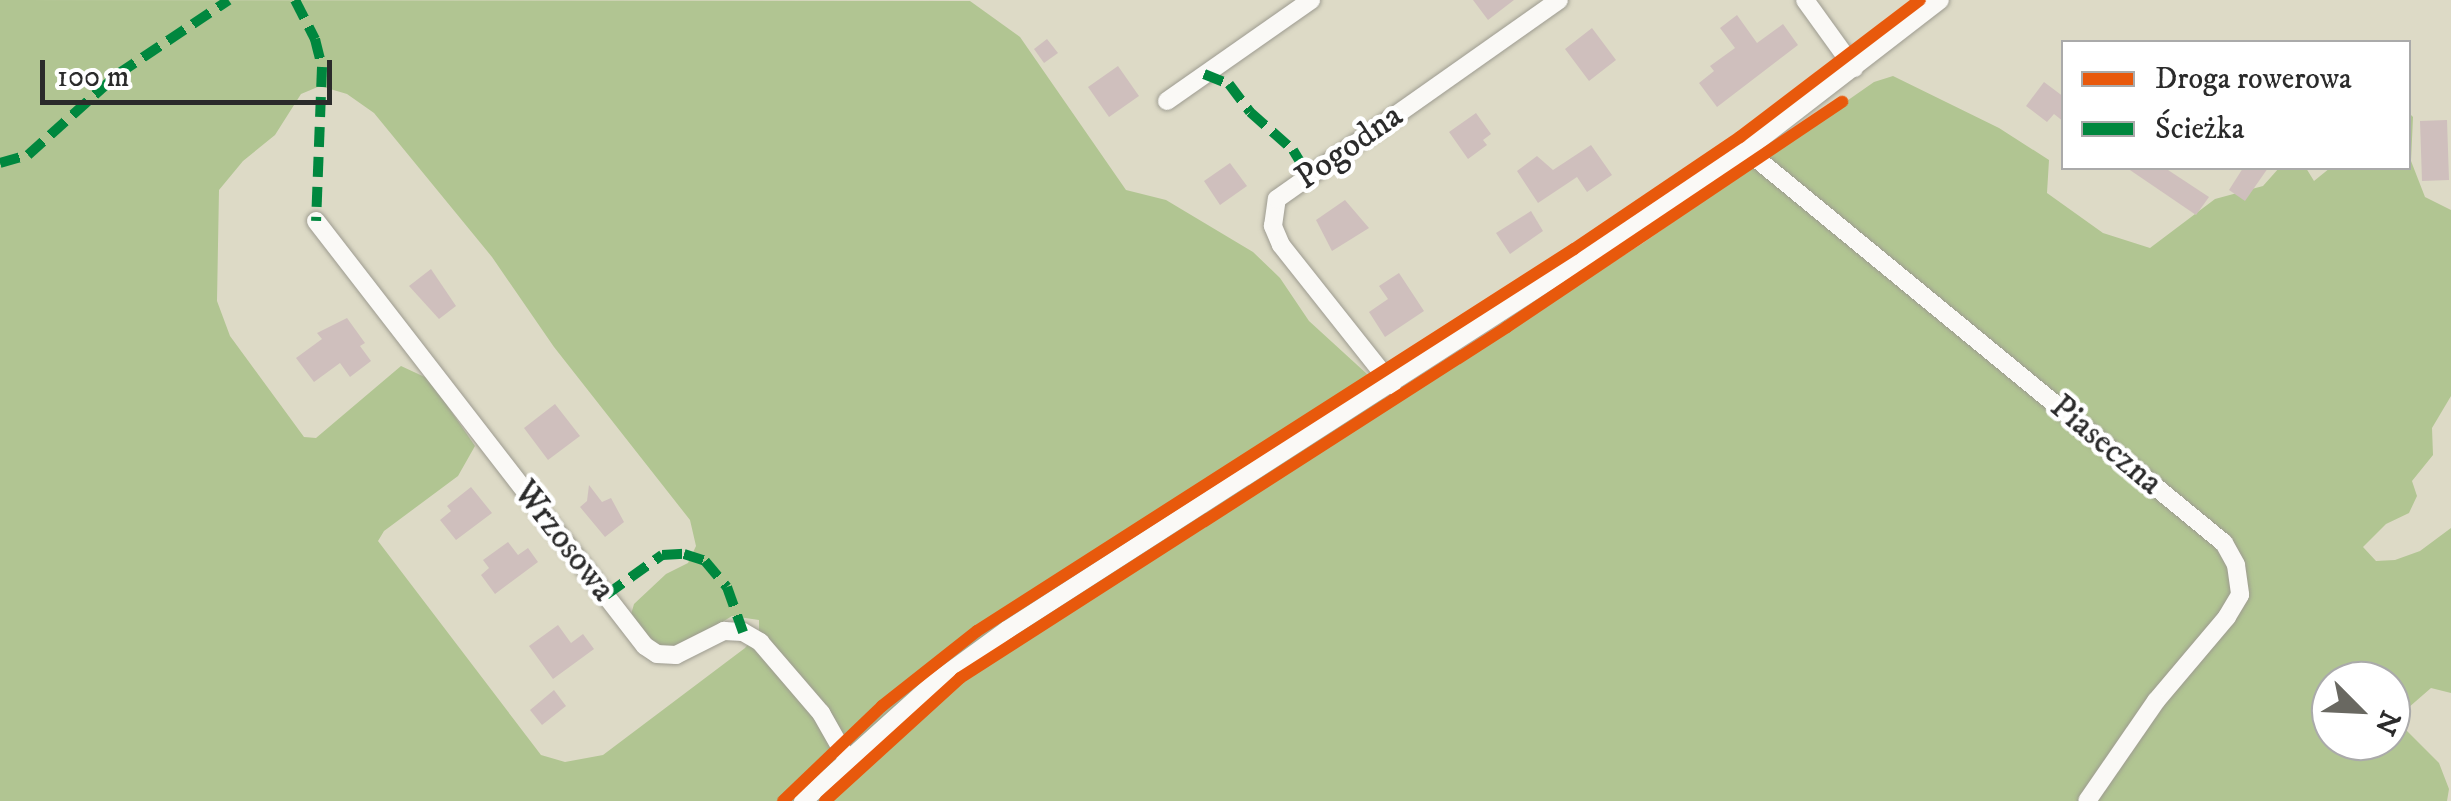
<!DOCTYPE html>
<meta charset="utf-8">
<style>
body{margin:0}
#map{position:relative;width:2451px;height:801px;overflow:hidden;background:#dddac6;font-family:"IM FELL DW Pica",serif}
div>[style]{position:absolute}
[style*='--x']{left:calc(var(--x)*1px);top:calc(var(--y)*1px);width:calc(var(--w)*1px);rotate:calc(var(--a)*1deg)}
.forest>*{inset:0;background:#b1c592}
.building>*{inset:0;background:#cfbfbd}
.roads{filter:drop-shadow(0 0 2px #9d9b90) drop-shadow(0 0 2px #9d9b90)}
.street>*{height:18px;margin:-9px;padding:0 9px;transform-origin:9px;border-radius:9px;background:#faf9f6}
.quiet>*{height:10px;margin-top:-5px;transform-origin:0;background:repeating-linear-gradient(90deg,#00873e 0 20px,transparent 0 30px)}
.cycleway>*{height:12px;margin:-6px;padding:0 6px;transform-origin:6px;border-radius:6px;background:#e8590c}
span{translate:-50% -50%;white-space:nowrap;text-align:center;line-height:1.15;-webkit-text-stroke:9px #fff;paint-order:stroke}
.street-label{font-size:35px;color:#2b2b2b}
.legend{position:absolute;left:2061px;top:40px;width:350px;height:130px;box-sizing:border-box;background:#fff;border:2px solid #aaa;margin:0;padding:12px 18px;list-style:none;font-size:30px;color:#2b2b2b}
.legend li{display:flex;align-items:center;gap:20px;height:50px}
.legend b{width:50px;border:2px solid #aaa}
.north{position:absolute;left:2311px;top:661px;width:100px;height:100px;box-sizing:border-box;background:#fff;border:2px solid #aaa;border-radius:50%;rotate:114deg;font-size:28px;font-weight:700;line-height:40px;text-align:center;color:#2b2b2b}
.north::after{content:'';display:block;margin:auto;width:35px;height:45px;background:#696861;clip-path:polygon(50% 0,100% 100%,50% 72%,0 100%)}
.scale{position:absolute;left:40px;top:60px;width:292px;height:45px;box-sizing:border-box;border:5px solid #2b2b2b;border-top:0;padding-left:12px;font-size:30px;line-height:35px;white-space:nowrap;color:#2b2b2b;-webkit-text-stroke:8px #fff;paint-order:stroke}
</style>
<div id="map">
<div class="forest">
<div style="clip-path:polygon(evenodd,0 0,970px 1px,1020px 37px,1126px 190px,1166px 200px,1253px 252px,1280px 278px,1309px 321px,1367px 374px,1389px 407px,1643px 243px,1874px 82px,1893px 76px,1999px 128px,2049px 160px,2047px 193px,2103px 233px,2150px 248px,2215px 199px,2263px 186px,2279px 168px,2306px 168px,2314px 181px,2330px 168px,2408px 168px,2409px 113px,2413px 117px,2411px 161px,2425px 197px,2451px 210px,2451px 396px,2432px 428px,2433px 455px,2412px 481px,2417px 496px,2409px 513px,2386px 524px,2363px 547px,2376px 561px,2395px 560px,2420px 551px,2451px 528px,2451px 693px,2431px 688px,2408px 708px,2404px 728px,2439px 763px,2449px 789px,2447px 801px,0 801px,0 0,320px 86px,347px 94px,374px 113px,492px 257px,554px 347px,690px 520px,696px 546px,688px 563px,666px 574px,634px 604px,630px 618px,641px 633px,659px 646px,677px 650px,732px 616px,759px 620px,759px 631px,745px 648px,603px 755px,565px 762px,541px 755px,378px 541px,384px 531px,458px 476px,475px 446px,429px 379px,401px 366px,316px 438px,304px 437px,230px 336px,217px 301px,219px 190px,243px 161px,275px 135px,301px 94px,320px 86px,0 0,2331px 681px,2391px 681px,2391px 741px,2331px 741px,2331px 681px)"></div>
</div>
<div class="building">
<div style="clip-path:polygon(1473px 0,1514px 0,1488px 20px)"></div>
<div style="clip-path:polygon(1737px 15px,1757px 43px,1783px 24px,1798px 45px,1717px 107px,1699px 83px,1714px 71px,1710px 66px,1735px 48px,1720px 28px)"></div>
<div style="clip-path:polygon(1592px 28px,1616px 60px,1589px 81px,1565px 49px)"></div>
<div style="clip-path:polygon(1047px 39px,1058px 53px,1044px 63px,1034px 49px)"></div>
<div style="clip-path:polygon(1118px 66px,1139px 96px,1109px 117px,1088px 87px)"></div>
<div style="clip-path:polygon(2044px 82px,2064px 97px,2064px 122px,2054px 114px,2047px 122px,2026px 106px)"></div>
<div style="clip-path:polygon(1476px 113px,1491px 134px,1483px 140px,1487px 145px,1468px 159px,1449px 132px)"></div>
<div style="clip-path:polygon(2447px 120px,2449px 180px,2422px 181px,2420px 121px)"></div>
<div style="clip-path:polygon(1591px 145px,1612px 175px,1587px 192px,1577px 177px,1538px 203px,1517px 171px,1537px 156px,1553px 170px)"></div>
<div style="clip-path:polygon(1230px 163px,1247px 186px,1220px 205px,1204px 181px)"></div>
<div style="clip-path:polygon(2127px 168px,2165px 168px,2209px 197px,2196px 215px)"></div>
<div style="clip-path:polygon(2243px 168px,2268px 168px,2245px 201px,2229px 190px)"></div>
<div style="clip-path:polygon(1345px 200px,1369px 228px,1332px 251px,1316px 220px)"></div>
<div style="clip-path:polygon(1531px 211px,1543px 231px,1510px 254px,1496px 233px)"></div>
<div style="clip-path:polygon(431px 269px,456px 306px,439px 319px,409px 286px)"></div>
<div style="clip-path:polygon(1399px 273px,1424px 311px,1385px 337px,1369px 312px,1388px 299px,1379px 286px)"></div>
<div style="clip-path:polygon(347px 318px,365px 343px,360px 346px,371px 361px,350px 377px,340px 363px,314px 382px,296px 358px,322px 339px,317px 333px)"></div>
<div style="clip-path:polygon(555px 404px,580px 436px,548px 460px,524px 428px)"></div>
<div style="clip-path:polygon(589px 485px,602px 502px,611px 498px,624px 522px,605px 537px,580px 507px,587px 501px)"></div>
<div style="clip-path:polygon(471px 487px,492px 513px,456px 540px,440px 520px,451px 511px,447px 506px)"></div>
<div style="clip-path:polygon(508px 542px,518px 555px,528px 548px,538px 562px,495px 594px,481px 575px,489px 568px,483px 560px)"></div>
<div style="clip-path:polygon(558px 625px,571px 643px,583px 634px,594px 649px,553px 679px,529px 646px)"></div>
<div style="clip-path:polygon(554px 690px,566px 706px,542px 725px,530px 710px)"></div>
</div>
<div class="roads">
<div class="street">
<div style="--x:1805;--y:0;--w:84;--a:54.2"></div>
<div style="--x:1167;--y:101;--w:176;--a:-35"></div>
<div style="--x:1746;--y:150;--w:619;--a:39.43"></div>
<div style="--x:2224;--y:543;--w:25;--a:61"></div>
<div style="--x:2236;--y:565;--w:30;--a:82"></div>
<div style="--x:2240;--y:595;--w:26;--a:121"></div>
<div style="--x:2227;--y:617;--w:110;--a:130.2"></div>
<div style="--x:2156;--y:701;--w:121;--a:124.6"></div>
<div style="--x:316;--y:221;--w:537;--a:52.26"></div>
<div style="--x:645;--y:646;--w:14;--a:34"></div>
<div style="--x:657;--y:654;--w:19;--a:3"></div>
<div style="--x:676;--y:655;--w:54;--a:-26.6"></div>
<div style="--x:724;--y:631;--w:19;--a:3"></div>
<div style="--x:743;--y:632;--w:20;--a:30"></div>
<div style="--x:760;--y:642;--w:94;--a:49.3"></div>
<div style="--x:821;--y:713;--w:53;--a:60.5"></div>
<div style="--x:1392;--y:385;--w:179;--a:-128.4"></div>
<div style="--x:1281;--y:245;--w:21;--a:-113"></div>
<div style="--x:1273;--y:226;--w:27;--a:-82"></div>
<div style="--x:1277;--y:199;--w:345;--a:-35.2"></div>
<div style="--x:803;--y:801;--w:175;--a:-42"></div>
<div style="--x:933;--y:684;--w:92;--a:-36.1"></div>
<div style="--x:1007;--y:630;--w:746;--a:-32.8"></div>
<div style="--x:1634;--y:226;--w:135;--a:-34.2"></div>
<div style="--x:1746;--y:150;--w:245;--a:-37.7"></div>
</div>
</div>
<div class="quiet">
<div style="--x:295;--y:0;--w:44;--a:62.9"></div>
<div style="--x:315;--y:39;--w:29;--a:76"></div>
<div style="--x:322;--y:67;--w:154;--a:92.2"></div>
<div style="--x:1204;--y:74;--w:27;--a:22"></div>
<div style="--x:1229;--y:84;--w:35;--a:53"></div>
<div style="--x:1250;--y:112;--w:57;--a:41.5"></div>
<div style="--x:1293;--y:150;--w:29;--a:59"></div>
<div style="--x:0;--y:163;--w:29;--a:-16"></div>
<div style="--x:28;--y:155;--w:121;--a:-42"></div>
<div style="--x:118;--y:74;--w:133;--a:-33.7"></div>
<div style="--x:606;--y:595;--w:69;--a:-35.5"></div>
<div style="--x:662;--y:555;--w:22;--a:-3"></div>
<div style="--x:684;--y:554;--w:22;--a:18"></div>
<div style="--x:705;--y:561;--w:34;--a:50"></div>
<div style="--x:727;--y:587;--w:48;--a:70.4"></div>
</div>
<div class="cycleway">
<div style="--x:783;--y:801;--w:137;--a:-43.8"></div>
<div style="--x:882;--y:706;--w:121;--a:-38.3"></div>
<div style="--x:977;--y:631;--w:709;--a:-32.61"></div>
<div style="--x:1574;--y:249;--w:200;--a:-34"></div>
<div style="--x:1740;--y:137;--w:226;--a:-37.3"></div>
<div style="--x:825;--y:801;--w:183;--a:-42.3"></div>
<div style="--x:960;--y:678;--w:650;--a:-32.69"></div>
<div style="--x:1507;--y:327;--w:404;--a:-33.9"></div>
</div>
<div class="street-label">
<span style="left:1349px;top:147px;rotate:-35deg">Pogodna</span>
<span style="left:2106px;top:445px;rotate:40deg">Piaseczna</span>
<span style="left:564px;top:541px;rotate:52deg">Wrzosowa</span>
</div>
<ul class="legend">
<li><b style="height:12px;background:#e8590c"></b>Droga rowerowa</li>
<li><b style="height:12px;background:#00873e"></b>Ścieżka</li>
</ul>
<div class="north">N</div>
<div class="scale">100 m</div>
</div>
